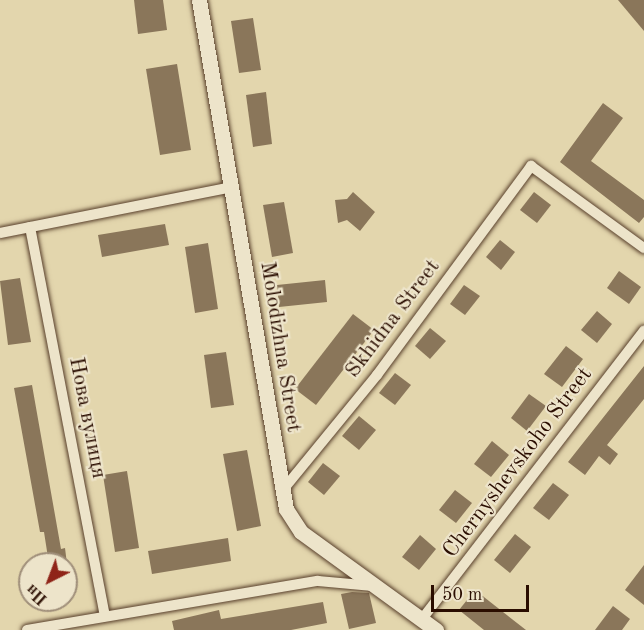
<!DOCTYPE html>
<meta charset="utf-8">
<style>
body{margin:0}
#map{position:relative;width:644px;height:630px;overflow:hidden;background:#e3d6ad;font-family:"Old Standard TT",serif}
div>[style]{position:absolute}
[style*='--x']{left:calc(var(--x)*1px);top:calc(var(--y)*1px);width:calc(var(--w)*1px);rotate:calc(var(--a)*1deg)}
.building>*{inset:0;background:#8a765a}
.roads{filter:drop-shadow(0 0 2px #583f2b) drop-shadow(0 0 2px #583f2b)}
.street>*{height:10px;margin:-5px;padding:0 5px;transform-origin:5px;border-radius:5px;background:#ede4ca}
.secondary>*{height:15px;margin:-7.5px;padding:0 7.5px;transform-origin:7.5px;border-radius:7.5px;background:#ede4ca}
span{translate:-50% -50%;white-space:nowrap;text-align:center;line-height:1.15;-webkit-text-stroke:4.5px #ede4ca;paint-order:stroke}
.street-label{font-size:22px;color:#2a0d00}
.north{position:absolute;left:18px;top:552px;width:60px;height:60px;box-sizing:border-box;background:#ede4ca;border:2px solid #9f8e79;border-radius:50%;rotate:222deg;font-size:16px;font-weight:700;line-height:24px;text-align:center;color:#2a0d00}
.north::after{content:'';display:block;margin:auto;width:21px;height:27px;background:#8f2418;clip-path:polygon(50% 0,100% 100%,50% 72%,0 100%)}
.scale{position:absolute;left:431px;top:585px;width:98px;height:27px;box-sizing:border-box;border:3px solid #2a0d00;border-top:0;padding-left:8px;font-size:18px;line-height:21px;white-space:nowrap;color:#2a0d00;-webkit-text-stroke:4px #ede4ca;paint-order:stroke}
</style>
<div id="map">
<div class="building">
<div style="clip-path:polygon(134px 0,163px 0,167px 30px,138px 34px)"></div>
<div style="clip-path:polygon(618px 0,644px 0,644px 31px)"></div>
<div style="clip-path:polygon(253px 18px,261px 70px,239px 73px,231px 21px)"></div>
<div style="clip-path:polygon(177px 64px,191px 150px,160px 155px,146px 69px)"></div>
<div style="clip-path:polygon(266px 92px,272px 144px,253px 147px,246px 95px)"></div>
<div style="clip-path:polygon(603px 103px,623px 118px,591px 161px,644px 200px,644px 217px,639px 223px,560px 162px)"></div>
<div style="clip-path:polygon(353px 192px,375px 212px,360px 231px,347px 220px,338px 223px,335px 200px,347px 199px)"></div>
<div style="clip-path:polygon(534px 192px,551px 205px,537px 223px,520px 210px)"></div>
<div style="clip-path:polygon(284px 202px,293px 253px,272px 257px,263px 205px)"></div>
<div style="clip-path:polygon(165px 224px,169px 245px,102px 257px,98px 235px)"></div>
<div style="clip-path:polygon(500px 240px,515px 252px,501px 270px,486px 257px)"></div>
<div style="clip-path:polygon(208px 243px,218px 309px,195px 313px,185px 247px)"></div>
<div style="clip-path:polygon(619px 271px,641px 287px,629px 304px,607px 288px)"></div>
<div style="clip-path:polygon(20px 278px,31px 342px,8px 345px,0 281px)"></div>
<div style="clip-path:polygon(325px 280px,327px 302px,279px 307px,277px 285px)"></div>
<div style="clip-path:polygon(464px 285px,480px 296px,465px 315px,450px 304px)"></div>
<div style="clip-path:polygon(597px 311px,612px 324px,597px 343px,581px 330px)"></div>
<div style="clip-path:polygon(353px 314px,374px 330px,316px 405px,295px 389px)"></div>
<div style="clip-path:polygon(430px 328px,446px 341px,430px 359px,415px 346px)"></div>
<div style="clip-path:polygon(566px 346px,583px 359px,562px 387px,544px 374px)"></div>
<div style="clip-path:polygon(226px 352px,234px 405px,211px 408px,204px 355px)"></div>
<div style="clip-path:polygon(644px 366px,644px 399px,607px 445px,618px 454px,610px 465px,599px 456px,585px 475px,568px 462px)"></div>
<div style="clip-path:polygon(395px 373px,411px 385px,395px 405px,379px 393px)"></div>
<div style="clip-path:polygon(32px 385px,61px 549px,65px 548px,67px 564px,49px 564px,44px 532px,40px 532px,14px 388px)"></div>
<div style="clip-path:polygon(529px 394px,546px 406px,527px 431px,511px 418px)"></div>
<div style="clip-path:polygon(359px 416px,376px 430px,359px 450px,342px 436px)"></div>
<div style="clip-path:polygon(492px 441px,509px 455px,491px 477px,474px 464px)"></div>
<div style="clip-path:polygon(247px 450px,261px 526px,237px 531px,223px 454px)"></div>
<div style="clip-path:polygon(323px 463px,340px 476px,324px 495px,308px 482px)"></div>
<div style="clip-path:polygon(127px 471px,139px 548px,115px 552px,103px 475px)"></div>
<div style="clip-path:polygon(553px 483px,569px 495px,549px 520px,533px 508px)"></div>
<div style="clip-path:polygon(455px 490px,472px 503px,456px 523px,439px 510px)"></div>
<div style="clip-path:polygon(515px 534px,531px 547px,510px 573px,494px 560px)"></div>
<div style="clip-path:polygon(420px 535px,436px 549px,419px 570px,402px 557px)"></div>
<div style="clip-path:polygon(228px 538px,231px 561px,152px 574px,148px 551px)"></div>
<div style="clip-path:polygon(644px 565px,644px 605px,625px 590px)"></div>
<div style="clip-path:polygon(475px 590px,526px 630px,484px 630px,459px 610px)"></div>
<div style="clip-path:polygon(352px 592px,369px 593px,376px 623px,349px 629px,341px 594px)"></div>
<div style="clip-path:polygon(323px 602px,327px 623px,291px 630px,174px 630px,172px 621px,219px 610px,221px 619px)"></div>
<div style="clip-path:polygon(613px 606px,630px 619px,622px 630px,595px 630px)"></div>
</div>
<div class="roads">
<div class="street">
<div style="--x:30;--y:227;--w:396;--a:79.1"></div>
<div style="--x:0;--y:233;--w:237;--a:-11.2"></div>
<div style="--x:282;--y:491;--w:150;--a:-50.7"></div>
<div style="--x:377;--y:375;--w:260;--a:-53.6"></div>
<div style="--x:531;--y:166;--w:140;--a:36"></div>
<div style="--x:422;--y:619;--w:364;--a:-52.4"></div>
<div style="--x:27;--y:630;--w:295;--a:-9.6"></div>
<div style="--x:318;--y:581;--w:55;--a:5.2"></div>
</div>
<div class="secondary">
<div style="--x:199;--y:0;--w:516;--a:80.3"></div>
<div style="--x:286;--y:509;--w:27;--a:57"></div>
<div style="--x:301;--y:532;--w:167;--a:36"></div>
</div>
</div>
<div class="street-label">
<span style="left:393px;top:319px;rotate:-53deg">Skhidna Street</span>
<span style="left:280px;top:347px;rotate:81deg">Molodizhna Street</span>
<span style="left:87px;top:418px;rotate:79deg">Нова вулиця</span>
<span style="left:518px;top:463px;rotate:-53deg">Chernyshevskoho Street</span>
</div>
<div class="north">Пн</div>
<div class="scale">50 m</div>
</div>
